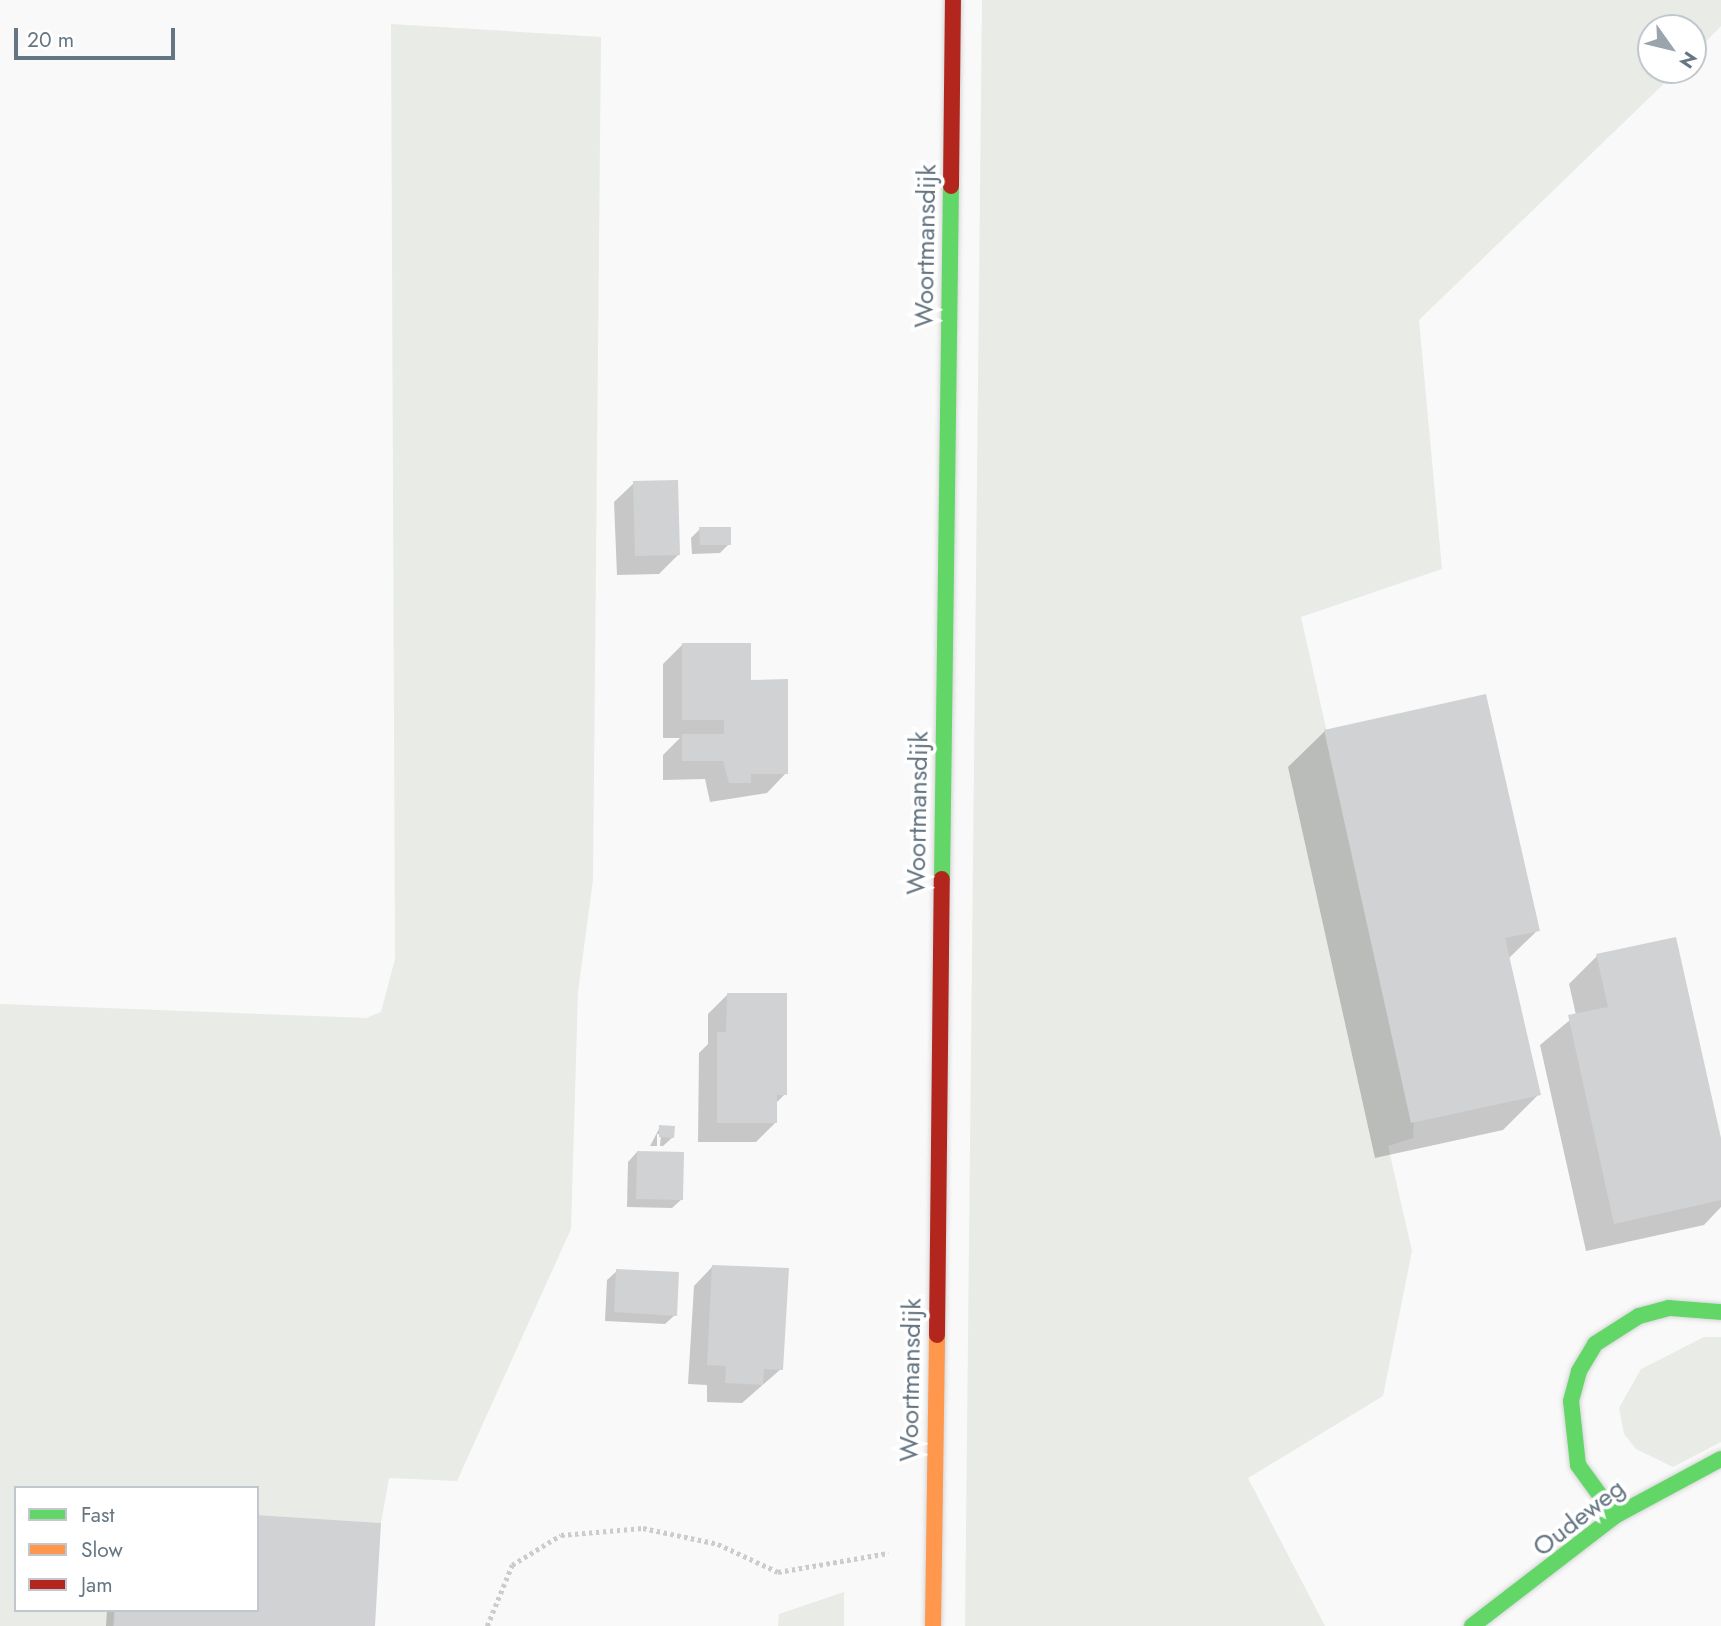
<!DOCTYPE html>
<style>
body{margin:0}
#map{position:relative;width:1721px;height:1626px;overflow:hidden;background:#f9f9f9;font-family:Jost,sans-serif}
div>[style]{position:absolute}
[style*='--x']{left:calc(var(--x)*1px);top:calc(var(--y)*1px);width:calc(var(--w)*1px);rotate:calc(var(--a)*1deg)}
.green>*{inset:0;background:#e8ebe6}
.shadow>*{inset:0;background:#0003}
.building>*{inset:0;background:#d0d2d3}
.path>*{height:4.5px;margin-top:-2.25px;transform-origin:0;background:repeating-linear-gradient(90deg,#cbcccd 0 3.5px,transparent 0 7px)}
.roads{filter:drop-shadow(0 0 2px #d5d6d7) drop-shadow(0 0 2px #d5d6d7)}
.fast>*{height:16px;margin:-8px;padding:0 8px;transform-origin:8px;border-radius:8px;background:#63d668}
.slow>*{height:16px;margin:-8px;padding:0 8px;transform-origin:8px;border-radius:8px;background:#ff974d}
.jam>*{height:16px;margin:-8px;padding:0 8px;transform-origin:8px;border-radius:8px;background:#b3261e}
span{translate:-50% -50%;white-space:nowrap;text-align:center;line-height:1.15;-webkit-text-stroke:7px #fff;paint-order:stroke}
.street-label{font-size:26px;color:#657683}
.legend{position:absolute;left:14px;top:1486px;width:245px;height:126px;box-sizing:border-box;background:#fff;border:2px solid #c1c8cd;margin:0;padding:9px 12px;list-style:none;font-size:21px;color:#657683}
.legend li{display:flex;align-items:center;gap:14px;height:35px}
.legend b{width:35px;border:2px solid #c1c8cd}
.north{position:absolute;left:1637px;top:14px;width:70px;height:70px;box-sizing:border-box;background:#fff;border:2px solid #c1c8cd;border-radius:50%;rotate:124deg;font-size:19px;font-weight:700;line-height:28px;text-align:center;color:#657683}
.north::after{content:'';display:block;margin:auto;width:24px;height:32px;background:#99a4ac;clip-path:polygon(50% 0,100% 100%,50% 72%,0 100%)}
.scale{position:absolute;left:14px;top:28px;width:161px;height:32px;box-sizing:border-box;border:4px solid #657683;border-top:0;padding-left:9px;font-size:21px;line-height:24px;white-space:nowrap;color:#657683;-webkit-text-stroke:5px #fff;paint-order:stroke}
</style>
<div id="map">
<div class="green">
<div style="clip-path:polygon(982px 0,1721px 0,1721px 26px,1693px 55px,1693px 28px,1651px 28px,1651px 70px,1678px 70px,1419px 320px,1442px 569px,1301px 617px,1414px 1119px,1413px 1138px,1388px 1146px,1412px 1251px,1383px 1396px,1248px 1478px,1325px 1626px,965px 1626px)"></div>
<div style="clip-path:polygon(391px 24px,601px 37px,593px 880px,578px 992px,571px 1229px,457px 1481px,389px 1478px,381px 1523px,257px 1515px,257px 1488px,16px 1488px,16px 1610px,114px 1610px,113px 1626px,0 1626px,0 1004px,366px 1018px,381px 1012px,395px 959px)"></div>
<div style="clip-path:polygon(1704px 1337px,1721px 1337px,1721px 1442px,1673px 1467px,1636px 1449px,1624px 1434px,1619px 1408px,1641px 1369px)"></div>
<div style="clip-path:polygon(844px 1592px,844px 1626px,778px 1626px,779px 1614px)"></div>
</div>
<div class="shadow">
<div style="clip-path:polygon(634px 483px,679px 554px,659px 574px,617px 575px,614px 502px)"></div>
<div style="clip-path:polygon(700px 529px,729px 544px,720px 553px,692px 554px,691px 538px)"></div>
<div style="clip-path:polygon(682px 645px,749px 682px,786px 773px,767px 793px,710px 802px,705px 779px,663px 780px,663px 755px,680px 738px,663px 738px,663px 664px)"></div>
<div style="clip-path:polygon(1325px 731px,1538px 930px,1508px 959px,1539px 1094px,1503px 1130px,1375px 1158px,1288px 767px)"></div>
<div style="clip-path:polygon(1597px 956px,1721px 1147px,1721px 1207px,1704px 1225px,1586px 1251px,1540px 1045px,1576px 1015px,1569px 984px)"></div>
<div style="clip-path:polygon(728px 994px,785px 1094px,775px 1104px,775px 1123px,756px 1142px,698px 1142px,699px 1053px,708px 1044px,708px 1014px)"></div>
<div style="clip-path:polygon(evenodd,660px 1127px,673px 1137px,663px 1146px,650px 1146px,660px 1127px,657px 1134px,661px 1134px,660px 1146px,657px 1146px,657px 1134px)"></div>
<div style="clip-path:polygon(637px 1152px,682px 1199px,672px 1208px,627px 1207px,628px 1162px)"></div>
<div style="clip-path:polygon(713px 1266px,781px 1369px,742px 1403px,707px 1402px,707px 1385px,688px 1384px,694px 1286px)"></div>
<div style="clip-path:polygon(617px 1271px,675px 1315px,665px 1324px,605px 1321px,607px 1280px)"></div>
<div style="clip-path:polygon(107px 1610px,257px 1610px,373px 1626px,106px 1626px)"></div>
</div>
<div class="building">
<div style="clip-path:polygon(678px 480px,680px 555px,635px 556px,633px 481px)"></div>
<div style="clip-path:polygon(699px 527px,731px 527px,731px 545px,700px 545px)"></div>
<div style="clip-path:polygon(682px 643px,751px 643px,751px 680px,788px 679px,788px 774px,751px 774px,751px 783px,729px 783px,723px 761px,682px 761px,682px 734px,724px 734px,724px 720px,682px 720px)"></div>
<div style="clip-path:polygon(1486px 694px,1540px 931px,1505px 938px,1541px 1095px,1411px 1123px,1324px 730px)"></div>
<div style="clip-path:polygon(1676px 937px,1721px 1138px,1721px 1200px,1614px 1224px,1568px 1015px,1608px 1007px,1596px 954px)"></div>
<div style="clip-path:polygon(727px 993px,787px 993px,787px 1095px,777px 1095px,777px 1123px,717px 1123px,717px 1032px,726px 1032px)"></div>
<div style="clip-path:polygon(659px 1125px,675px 1126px,674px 1138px,659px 1137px)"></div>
<div style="clip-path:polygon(637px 1151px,684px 1152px,683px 1200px,636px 1199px)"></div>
<div style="clip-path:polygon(712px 1265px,789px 1268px,783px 1370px,764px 1369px,763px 1385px,725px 1383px,726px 1366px,707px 1365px)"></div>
<div style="clip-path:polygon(616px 1269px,679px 1272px,677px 1316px,614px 1312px)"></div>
<div style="clip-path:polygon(257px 1515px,381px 1523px,375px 1626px,114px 1626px,115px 1610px,257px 1610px)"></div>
</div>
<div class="path">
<div style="--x:487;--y:1626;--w:66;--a:-67.7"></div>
<div style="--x:512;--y:1565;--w:57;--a:-31.5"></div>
<div style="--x:561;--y:1535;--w:82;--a:-4.9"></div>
<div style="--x:643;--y:1528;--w:77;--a:12"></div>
<div style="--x:718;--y:1544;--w:66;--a:25"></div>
<div style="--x:778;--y:1572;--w:112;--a:-9.8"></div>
</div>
<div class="roads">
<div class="fast">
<div style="--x:942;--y:879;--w:693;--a:-89.26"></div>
<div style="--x:1615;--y:1516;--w:63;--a:-126"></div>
<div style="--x:1578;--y:1465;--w:64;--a:-96.2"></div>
<div style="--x:1571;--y:1401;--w:31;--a:-75"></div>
<div style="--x:1579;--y:1371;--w:31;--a:-59"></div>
<div style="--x:1595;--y:1344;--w:52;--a:-32.5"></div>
<div style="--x:1639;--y:1316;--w:31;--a:-15"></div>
<div style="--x:1669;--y:1308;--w:52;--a:4.4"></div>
<div style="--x:1472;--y:1626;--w:180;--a:-37.6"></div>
<div style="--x:1615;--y:1516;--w:120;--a:-28.3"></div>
</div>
<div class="slow">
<div style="--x:933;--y:1626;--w:291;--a:-89.2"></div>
</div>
<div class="jam">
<div style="--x:951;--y:186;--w:186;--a:-89.4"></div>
<div style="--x:937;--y:1335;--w:456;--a:-89.4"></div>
</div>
</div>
<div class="street-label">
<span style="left:926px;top:246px;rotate:-89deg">Woortmansdijk</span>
<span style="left:918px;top:813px;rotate:-89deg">Woortmansdijk</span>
<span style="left:911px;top:1380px;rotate:-89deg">Woortmansdijk</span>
<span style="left:1579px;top:1518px;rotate:-38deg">Oudeweg</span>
</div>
<ul class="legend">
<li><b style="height:9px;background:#63d668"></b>Fast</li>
<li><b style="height:9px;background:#ff974d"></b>Slow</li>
<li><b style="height:9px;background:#b3261e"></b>Jam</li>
</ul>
<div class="north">N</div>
<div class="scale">20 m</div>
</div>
